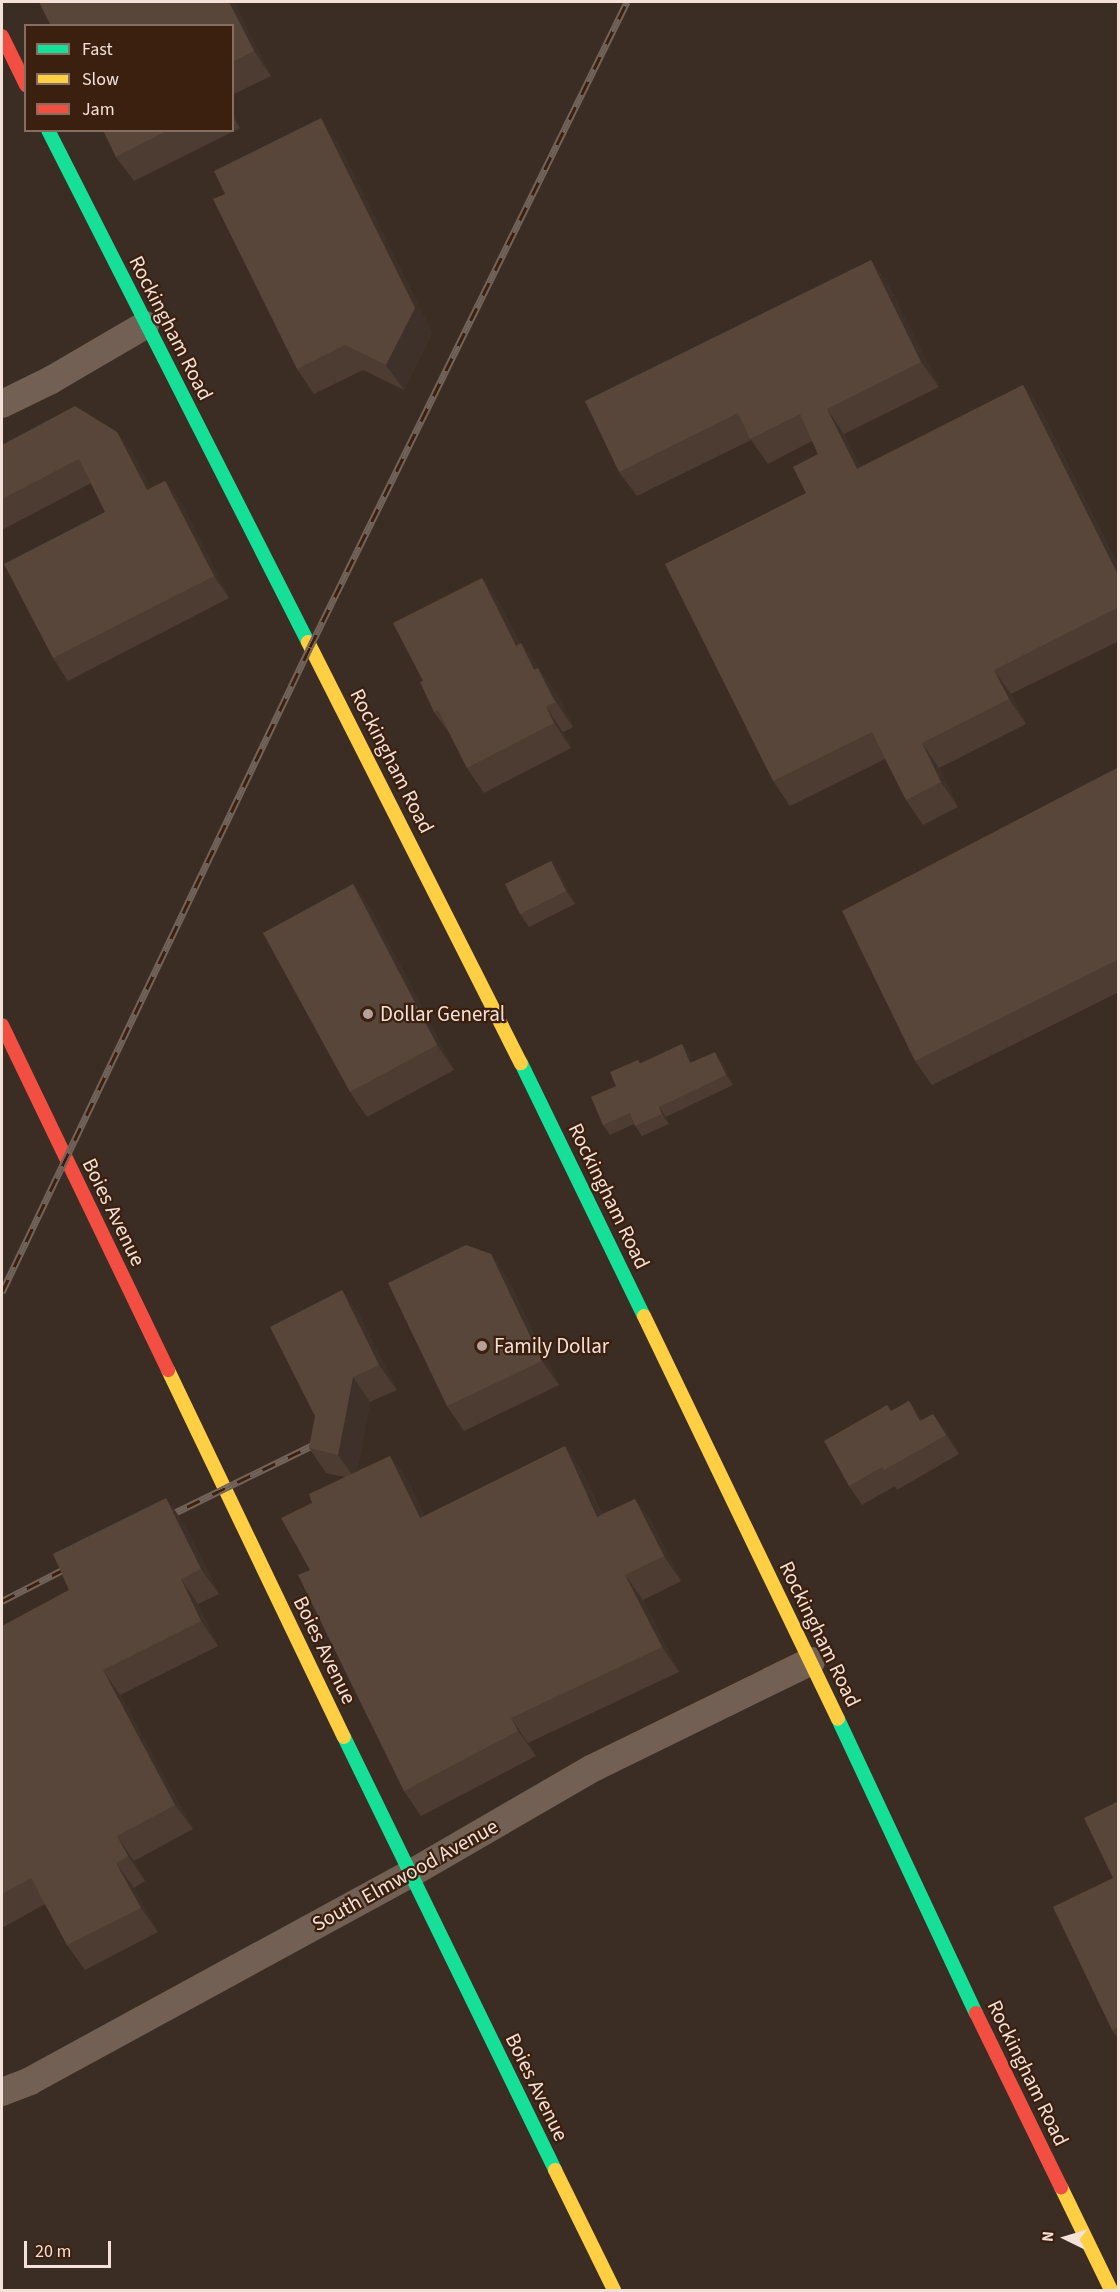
<!DOCTYPE html>
<style>
body{margin:0}
#map{position:relative;width:1120px;height:2292px;overflow:hidden;background:#3c2d24;font-family:"Source Sans 3",sans-serif}
div>[style]{position:absolute}
[style*='--x']{left:calc(var(--x)*1px);top:calc(var(--y)*1px);width:calc(var(--w)*1px);rotate:calc(var(--a)*1deg)}
.street>*{height:28px;margin:-14px;padding:0 14px;transform-origin:14px;border-radius:14px;background:#726055}
.fast>*{height:14px;margin:-7px;padding:0 7px;transform-origin:7px;border-radius:7px;background:#16e098}
.slow>*{height:14px;margin:-7px;padding:0 7px;transform-origin:7px;border-radius:7px;background:#ffcf43}
.jam>*{height:14px;margin:-7px;padding:0 7px;transform-origin:7px;border-radius:7px;background:#f24e42}
.rail>*{height:7px;margin-top:-3.5px;transform-origin:0;background:repeating-linear-gradient(90deg,#3b2010 0 14px,#72635a 0 28px);box-sizing:border-box;border-block:2px solid #72635a}
.wall>*{inset:0;background:#4d3c32}
.shaded-wall>*{inset:0;background:#3e3129}
.building>*{inset:0;background:#59463a}
.dots>*{width:16px;height:16px;translate:-50% -50%;box-sizing:border-box;border:3px solid #3b2010;border-radius:50%}
span{translate:-50% -50%;white-space:nowrap;text-align:center;line-height:1.15;-webkit-text-stroke:4.5px #3b2010;paint-order:stroke}
.street-label{font-size:21px;color:#f4e1d7}
.poi-label{font-size:21px;color:#f4e1d7}
.left{translate:0 -50%;text-align:left}
.frame{position:absolute;inset:0;border:3px solid #f4e1d7;pointer-events:none}
.legend{position:absolute;left:24px;top:24px;width:210px;height:108px;box-sizing:border-box;background:#3b2010;border:2px solid #856d60;margin:0;padding:8px 10px;list-style:none;font-size:18px;color:#f4e1d7}
.legend li{display:flex;align-items:center;gap:12px;height:30px}
.legend b{width:30px;border:2px solid #856d60}
.north{position:absolute;left:1036px;top:2208px;width:60px;height:60px;-webkit-text-stroke:4px #3b2010;paint-order:stroke;rotate:275deg;font-size:16px;font-weight:700;line-height:24px;text-align:center;color:#f4e1d7}
.north::after{content:'';display:block;margin:auto;width:21px;height:27px;background:#f4e1d7;clip-path:polygon(50% 0,100% 100%,50% 72%,0 100%)}
.scale{position:absolute;left:24px;top:2241px;width:87px;height:27px;box-sizing:border-box;border:3px solid #f4e1d7;border-top:0;padding-left:8px;font-size:18px;line-height:21px;white-space:nowrap;color:#f4e1d7;-webkit-text-stroke:4px #3b2010;paint-order:stroke}
</style>
<div id="map">
<div class="street">
<div style="--x:2;--y:404;--w:55;--a:-26.1"></div>
<div style="--x:51;--y:380;--w:109;--a:-30.3"></div>
<div style="--x:2;--y:2092;--w:30;--a:-21"></div>
<div style="--x:30;--y:2081;--w:433;--a:-28.6"></div>
<div style="--x:410;--y:1874;--w:211;--a:-30.1"></div>
<div style="--x:593;--y:1768;--w:243;--a:-26.1"></div>
</div>
<div class="fast">
<div style="--x:48;--y:130;--w:574;--a:63.08"></div>
<div style="--x:521;--y:1063;--w:281;--a:64.1"></div>
<div style="--x:838;--y:1719;--w:325;--a:64.9"></div>
<div style="--x:344;--y:1737;--w:482;--a:64"></div>
</div>
<div class="slow">
<div style="--x:308;--y:642;--w:472;--a:63.2"></div>
<div style="--x:644;--y:1316;--w:447;--a:64.3"></div>
<div style="--x:168;--y:1370;--w:407;--a:64.4"></div>
<div style="--x:555;--y:2170;--w:134;--a:63.8"></div>
<div style="--x:1061;--y:2187;--w:114;--a:64.1"></div>
</div>
<div class="jam">
<div style="--x:2;--y:36;--w:55;--a:63.9"></div>
<div style="--x:2;--y:1025;--w:383;--a:64.3"></div>
<div style="--x:976;--y:2013;--w:194;--a:64"></div>
</div>
<div class="rail">
<div style="--x:2;--y:1292;--w:715;--a:-64.47"></div>
<div style="--x:310;--y:647;--w:719;--a:-63.83"></div>
<div style="--x:162;--y:1519;--w:179;--a:-26.1"></div>
<div style="--x:2;--y:1601;--w:83;--a:-27.2"></div>
</div>
<div class="wall">
<div style="clip-path:polygon(234px 2px,271px 76px,232px 95px,232px 26px)"></div>
<div style="clip-path:polygon(232px 112px,240px 128px,134px 181px,116px 157px,103px 130px,232px 130px)"></div>
<div style="clip-path:polygon(338px 143px,432px 333px,404px 390px,363px 370px,314px 394px,297px 369px)"></div>
<div style="clip-path:polygon(871px 260px,888px 284px,939px 387px,844px 434px,860px 467px,1023px 385px,1041px 410px,1119px 567px,1119px 641px,1011px 694px,1026px 724px,939px 768px,958px 807px,923px 825px,906px 800px,885px 759px,790px 806px,773px 781px,806px 493px,818px 454px,812px 441px,768px 464px,751px 440px,637px 496px,619px 472px)"></div>
<div style="clip-path:polygon(117px 432px,133px 454px,150px 488px,165px 481px,181px 503px,229px 598px,68px 681px,53px 658px,105px 512px,91px 483px,2px 530px,2px 445px)"></div>
<div style="clip-path:polygon(482px 578px,499px 603px,520px 644px,521px 643px,556px 693px,573px 727px,563px 732px,571px 748px,484px 793px,467px 768px,449px 733px,434px 712px,423px 681px)"></div>
<div style="clip-path:polygon(1119px 767px,1119px 992px,932px 1085px,915px 1061px)"></div>
<div style="clip-path:polygon(551px 861px,560px 874px,575px 904px,529px 927px,520px 914px)"></div>
<div style="clip-path:polygon(353px 884px,371px 909px,454px 1070px,367px 1117px,350px 1092px)"></div>
<div style="clip-path:polygon(682px 1044px,689px 1054px,692px 1062px,722px 1062px,733px 1085px,666px 1117px,669px 1124px,642px 1136px,634px 1124px,610px 1135px,603px 1125px,616px 1086px,638px 1060px,640px 1063px)"></div>
<div style="clip-path:polygon(491px 1254px,508px 1279px,559px 1385px,464px 1431px,447px 1406px)"></div>
<div style="clip-path:polygon(342px 1290px,359px 1315px,397px 1390px,370px 1402px,357px 1471px,390px 1456px,408px 1480px,425px 1516px,565px 1446px,582px 1471px,602px 1514px,635px 1499px,652px 1523px,681px 1581px,643px 1600px,679px 1672px,528px 1743px,536px 1756px,421px 1816px,404px 1791px,310px 1570px,312px 1503px,345px 1477px,326px 1473px,309px 1448px)"></div>
<div style="clip-path:polygon(909px 1401px,922px 1420px,933px 1414px,947px 1433px,959px 1454px,897px 1490px,895px 1486px,862px 1505px,849px 1486px,891px 1411px)"></div>
<div style="clip-path:polygon(184px 1523px,219px 1594px,198px 1604px,218px 1646px,120px 1695px,193px 1829px,134px 1861px,145px 1881px,134px 1888px,158px 1932px,85px 1970px,67px 1945px,45px 1904px,2px 1928px,2px 1626px,69px 1590px)"></div>
<div style="clip-path:polygon(1119px 1801px,1119px 2040px,1112px 2030px,1113px 1878px)"></div>
</div>
<div class="shaded-wall">
<div style="clip-path:polygon(229px 2px,234px 2px,271px 76px,254px 51px)"></div>
<div style="clip-path:polygon(232px 112px,240px 128px,232px 116px)"></div>
<div style="clip-path:polygon(321px 118px,338px 143px,432px 333px,404px 390px,386px 365px)"></div>
<div style="clip-path:polygon(871px 260px,888px 284px,939px 387px,921px 362px)"></div>
<div style="clip-path:polygon(1023px 385px,1041px 410px,1119px 567px,1119px 577px)"></div>
<div style="clip-path:polygon(827px 409px,844px 434px,874px 493px,857px 469px)"></div>
<div style="clip-path:polygon(117px 432px,133px 454px,162px 512px,147px 490px)"></div>
<div style="clip-path:polygon(165px 481px,181px 503px,229px 598px,214px 576px)"></div>
<div style="clip-path:polygon(482px 578px,499px 603px,533px 671px,516px 646px)"></div>
<div style="clip-path:polygon(521px 643px,556px 693px,573px 727px,534px 670px)"></div>
<div style="clip-path:polygon(994px 670px,1011px 694px,1026px 724px,1009px 699px)"></div>
<div style="clip-path:polygon(546px 707px,563px 732px,571px 748px,554px 723px)"></div>
<div style="clip-path:polygon(922px 743px,939px 768px,958px 807px,941px 782px)"></div>
<div style="clip-path:polygon(551px 861px,560px 874px,575px 904px,566px 891px)"></div>
<div style="clip-path:polygon(353px 884px,371px 909px,454px 1070px,437px 1045px)"></div>
<div style="clip-path:polygon(682px 1044px,689px 1054px,697px 1073px,690px 1063px)"></div>
<div style="clip-path:polygon(715px 1052px,722px 1062px,733px 1085px,726px 1075px)"></div>
<div style="clip-path:polygon(659px 1107px,666px 1117px,669px 1124px,662px 1114px)"></div>
<div style="clip-path:polygon(491px 1254px,508px 1279px,559px 1385px,542px 1361px)"></div>
<div style="clip-path:polygon(342px 1290px,359px 1315px,397px 1390px,379px 1365px)"></div>
<div style="clip-path:polygon(353px 1377px,370px 1402px,356px 1480px,338px 1455px)"></div>
<div style="clip-path:polygon(909px 1401px,922px 1420px,920px 1421px)"></div>
<div style="clip-path:polygon(933px 1414px,947px 1433px,959px 1454px,946px 1435px)"></div>
<div style="clip-path:polygon(565px 1446px,582px 1471px,614px 1542px,597px 1517px)"></div>
<div style="clip-path:polygon(390px 1456px,408px 1480px,438px 1543px,420px 1518px)"></div>
<div style="clip-path:polygon(166px 1498px,184px 1523px,219px 1594px,201px 1569px)"></div>
<div style="clip-path:polygon(635px 1499px,652px 1523px,681px 1581px,664px 1556px)"></div>
<div style="clip-path:polygon(625px 1575px,643px 1600px,679px 1672px,662px 1647px)"></div>
<div style="clip-path:polygon(181px 1579px,198px 1604px,218px 1646px,201px 1621px)"></div>
<div style="clip-path:polygon(103px 1670px,120px 1695px,193px 1829px,175px 1805px)"></div>
<div style="clip-path:polygon(511px 1718px,528px 1743px,536px 1756px,518px 1731px)"></div>
<div style="clip-path:polygon(117px 1836px,134px 1861px,145px 1881px,128px 1856px)"></div>
<div style="clip-path:polygon(116px 1863px,134px 1888px,158px 1932px,141px 1908px)"></div>
</div>
<div class="building">
<div style="clip-path:polygon(39px 2px,229px 2px,254px 51px,232px 62px,232px 26px,51px 26px)"></div>
<div style="clip-path:polygon(321px 118px,415px 308px,386px 365px,345px 345px,297px 369px,213px 199px,225px 194px,214px 171px)"></div>
<div style="clip-path:polygon(103px 130px,168px 130px,116px 157px)"></div>
<div style="clip-path:polygon(871px 260px,921px 362px,827px 409px,857px 469px,1023px 385px,1119px 577px,1119px 607px,994px 670px,1009px 699px,922px 743px,941px 782px,906px 800px,872px 732px,773px 781px,665px 564px,806px 493px,793px 467px,818px 454px,800px 414px,750px 439px,738px 413px,619px 472px,585px 401px)"></div>
<div style="clip-path:polygon(75px 406px,117px 432px,147px 490px,165px 481px,214px 576px,53px 658px,4px 564px,105px 512px,79px 459px,2px 499px,2px 445px)"></div>
<div style="clip-path:polygon(482px 578px,516px 646px,521px 643px,534px 670px,538px 668px,555px 702px,546px 707px,554px 723px,467px 768px,438px 710px,434px 712px,420px 682px,423px 681px,393px 623px)"></div>
<div style="clip-path:polygon(1119px 767px,1119px 959px,915px 1061px,842px 911px)"></div>
<div style="clip-path:polygon(551px 861px,566px 891px,520px 914px,505px 884px)"></div>
<div style="clip-path:polygon(353px 884px,437px 1045px,350px 1092px,263px 933px)"></div>
<div style="clip-path:polygon(682px 1044px,690px 1063px,715px 1052px,726px 1075px,659px 1107px,662px 1114px,635px 1126px,630px 1113px,603px 1125px,591px 1097px,616px 1086px,610px 1072px,638px 1060px,640px 1064px)"></div>
<div style="clip-path:polygon(466px 1245px,491px 1254px,542px 1361px,447px 1406px,388px 1283px)"></div>
<div style="clip-path:polygon(342px 1290px,379px 1365px,353px 1377px,338px 1455px,309px 1448px,315px 1416px,270px 1327px)"></div>
<div style="clip-path:polygon(909px 1401px,920px 1421px,933px 1414px,946px 1435px,884px 1470px,882px 1467px,849px 1486px,824px 1441px,887px 1405px,891px 1411px)"></div>
<div style="clip-path:polygon(565px 1446px,597px 1517px,635px 1499px,664px 1556px,625px 1575px,662px 1647px,511px 1718px,518px 1731px,404px 1791px,298px 1575px,310px 1570px,281px 1518px,312px 1503px,309px 1494px,390px 1456px,420px 1518px)"></div>
<div style="clip-path:polygon(166px 1498px,201px 1569px,181px 1579px,201px 1621px,103px 1670px,175px 1805px,117px 1836px,128px 1856px,116px 1863px,141px 1908px,67px 1945px,31px 1878px,2px 1894px,2px 1626px,69px 1590px,53px 1554px)"></div>
<div style="clip-path:polygon(1119px 1801px,1119px 2027px,1112px 2030px,1053px 1907px,1113px 1878px,1084px 1818px)"></div>
</div>
<div class="dots">
<div style="left:368px;top:1014px;background:#b4a298"></div>
<div style="left:482px;top:1346px;background:#b4a298"></div>
</div>
<div class="street-label">
<span style="left:171px;top:328px;rotate:63deg">Rockingham Road</span>
<span style="left:392px;top:761px;rotate:63deg">Rockingham Road</span>
<span style="left:609px;top:1196px;rotate:64deg">Rockingham Road</span>
<span style="left:114px;top:1212px;rotate:64deg">Boies Avenue</span>
<span style="left:820px;top:1634px;rotate:64deg">Rockingham Road</span>
<span style="left:325px;top:1650px;rotate:64deg">Boies Avenue</span>
<span style="left:405px;top:1875px;rotate:-29deg">South Elmwood Avenue</span>
<span style="left:1028px;top:2073px;rotate:64deg">Rockingham Road</span>
<span style="left:537px;top:2087px;rotate:64deg">Boies Avenue</span>
</div>
<div class="poi-label">
<span class="left" style="left:380px;top:1014px">Dollar General</span>
<span class="left" style="left:494px;top:1346px">Family Dollar</span>
</div>
<div class="frame"></div>
<ul class="legend">
<li><b style="height:8px;background:#16e098"></b>Fast</li>
<li><b style="height:8px;background:#ffcf43"></b>Slow</li>
<li><b style="height:8px;background:#f24e42"></b>Jam</li>
</ul>
<div class="north">N</div>
<div class="scale">20 m</div>
</div>
